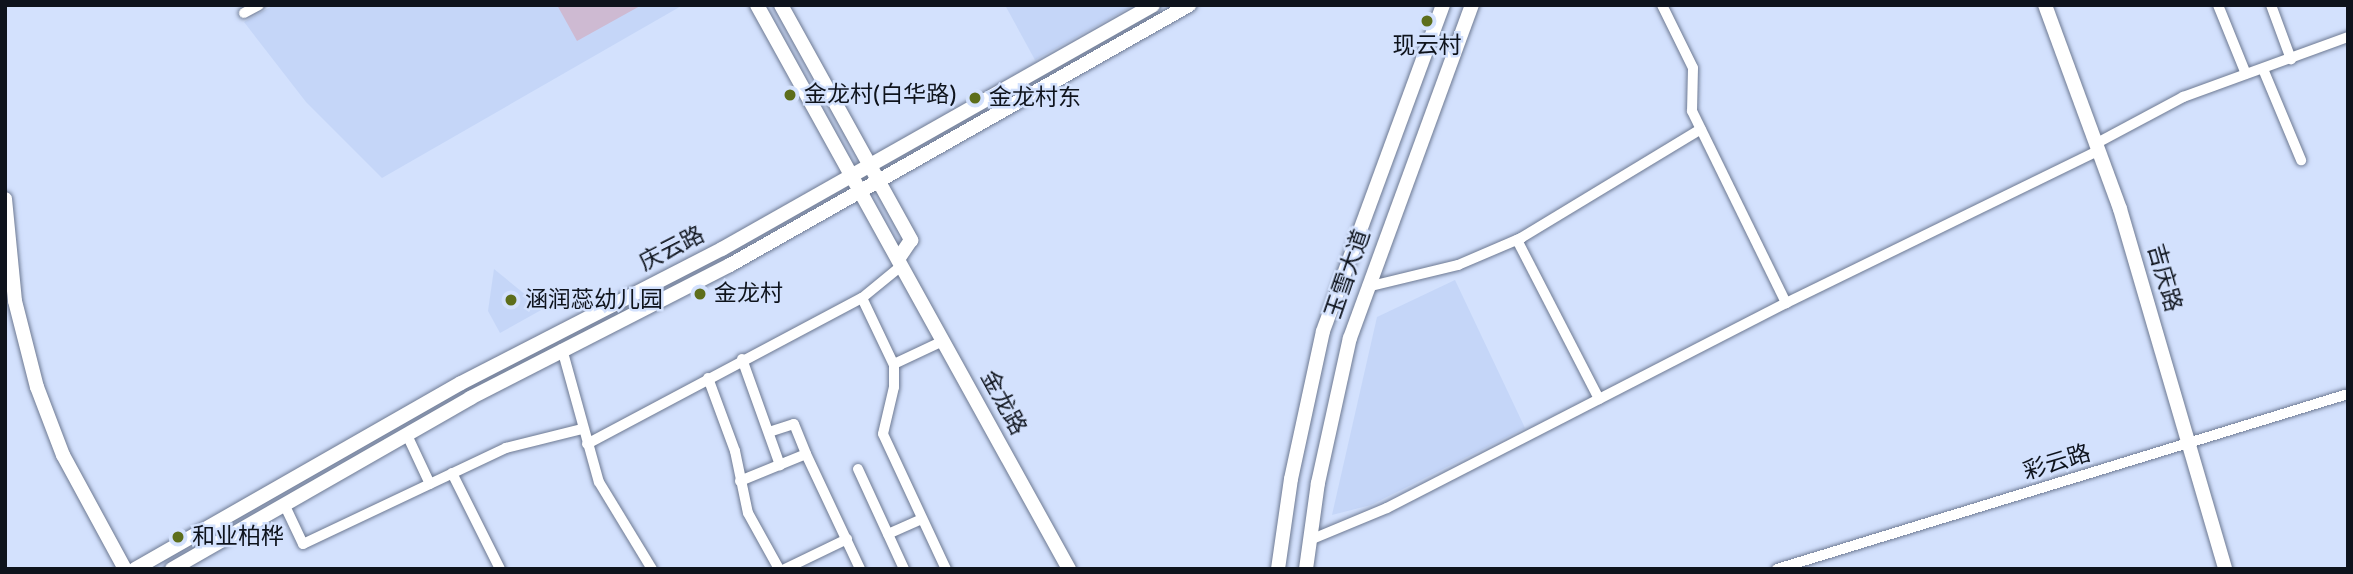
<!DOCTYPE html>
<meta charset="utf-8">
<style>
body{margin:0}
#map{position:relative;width:2353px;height:574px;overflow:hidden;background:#d3e1fd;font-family:"Varela Round","Noto Sans SC",sans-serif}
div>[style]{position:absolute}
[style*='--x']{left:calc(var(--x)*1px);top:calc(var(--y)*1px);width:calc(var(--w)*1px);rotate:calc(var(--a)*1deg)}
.built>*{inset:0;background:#c5d6f8}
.green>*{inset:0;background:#cebad2}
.roads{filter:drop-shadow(0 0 2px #6d7992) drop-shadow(0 0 2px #6d7992)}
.street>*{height:10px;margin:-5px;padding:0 5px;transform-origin:5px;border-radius:5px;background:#fff}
.secondary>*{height:14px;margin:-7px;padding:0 7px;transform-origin:7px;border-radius:7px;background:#fff}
.dots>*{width:19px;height:19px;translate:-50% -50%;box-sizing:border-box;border:4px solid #d3e1fd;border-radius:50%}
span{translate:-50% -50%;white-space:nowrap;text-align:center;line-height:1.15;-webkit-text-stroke:5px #d3e1fd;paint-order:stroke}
.poi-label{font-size:23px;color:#0e131c}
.left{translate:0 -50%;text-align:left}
.street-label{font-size:23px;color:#0e131c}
.frame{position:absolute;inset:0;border:7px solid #0e131c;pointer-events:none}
</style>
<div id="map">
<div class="built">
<div style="clip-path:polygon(274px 5px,683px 5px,382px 178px,306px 102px,244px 22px)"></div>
<div style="clip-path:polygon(1005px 5px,1134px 5px,1035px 60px)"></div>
<div style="clip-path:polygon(494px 269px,543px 309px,500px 333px,488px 311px)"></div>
<div style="clip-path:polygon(1455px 280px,1525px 428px,1371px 505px,1332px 515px,1377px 317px)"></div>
</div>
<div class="green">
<div style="clip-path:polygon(557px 5px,640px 5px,640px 6px,577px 41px)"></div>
</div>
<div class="roads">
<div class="street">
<div style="--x:1662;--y:5;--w:70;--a:63.8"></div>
<div style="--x:1693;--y:68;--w:43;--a:91.3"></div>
<div style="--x:1692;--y:111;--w:214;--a:63.9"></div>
<div style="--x:2218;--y:5;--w:74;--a:67.9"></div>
<div style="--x:2271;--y:5;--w:58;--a:69.7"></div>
<div style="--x:244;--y:13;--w:17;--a:-28"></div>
<div style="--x:2263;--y:69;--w:99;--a:67.3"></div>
<div style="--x:2097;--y:143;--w:98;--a:-28.1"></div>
<div style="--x:2183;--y:97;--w:176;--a:-20"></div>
<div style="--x:1517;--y:240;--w:179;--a:62.7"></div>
<div style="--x:1367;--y:287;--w:94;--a:-13.6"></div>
<div style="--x:1458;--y:265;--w:69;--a:-23.2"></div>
<div style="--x:1521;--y:238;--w:210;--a:-31.2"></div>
<div style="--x:862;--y:298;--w:74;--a:64.5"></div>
<div style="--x:894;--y:365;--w:22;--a:90"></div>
<div style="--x:894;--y:387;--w:48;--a:103.2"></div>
<div style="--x:883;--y:434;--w:149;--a:65"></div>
<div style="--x:562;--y:349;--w:138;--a:74.5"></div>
<div style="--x:599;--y:482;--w:102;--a:58.7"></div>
<div style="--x:742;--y:359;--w:113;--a:70.3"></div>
<div style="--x:894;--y:364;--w:54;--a:-25.1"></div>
<div style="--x:708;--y:378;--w:78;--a:69.7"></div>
<div style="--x:735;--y:451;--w:63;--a:78.2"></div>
<div style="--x:748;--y:513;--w:64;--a:61"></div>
<div style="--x:769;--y:432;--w:26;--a:-18"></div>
<div style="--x:794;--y:424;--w:32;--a:68"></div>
<div style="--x:407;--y:435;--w:54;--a:64.9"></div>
<div style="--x:587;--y:444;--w:311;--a:-28"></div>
<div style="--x:862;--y:298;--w:50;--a:-39.4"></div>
<div style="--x:858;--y:469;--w:110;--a:65.3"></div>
<div style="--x:452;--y:473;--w:107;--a:63.4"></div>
<div style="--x:740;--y:481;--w:71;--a:-22.2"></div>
<div style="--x:806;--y:454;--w:127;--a:64.8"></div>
<div style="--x:285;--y:506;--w:42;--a:64.7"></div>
<div style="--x:303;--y:544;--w:225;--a:-25.3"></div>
<div style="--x:506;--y:448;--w:78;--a:-14"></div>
<div style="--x:888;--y:534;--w:37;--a:-24"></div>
<div style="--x:1310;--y:540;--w:83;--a:-22.6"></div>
<div style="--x:1387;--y:508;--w:449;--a:-27.2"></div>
<div style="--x:1786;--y:303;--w:349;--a:-26"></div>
<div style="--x:785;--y:569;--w:69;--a:-25.8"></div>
<div style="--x:1777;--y:569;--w:597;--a:-17.04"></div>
</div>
<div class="secondary">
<div style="--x:757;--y:5;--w:645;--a:61.05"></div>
<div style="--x:781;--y:5;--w:269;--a:61"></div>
<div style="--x:911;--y:240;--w:23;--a:124"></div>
<div style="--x:2045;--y:5;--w:217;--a:69.8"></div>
<div style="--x:2120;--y:209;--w:375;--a:73.7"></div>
<div style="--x:5;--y:199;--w:102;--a:84.4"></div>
<div style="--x:15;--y:301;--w:89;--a:75.7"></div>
<div style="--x:37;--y:387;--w:73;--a:69.1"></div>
<div style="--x:63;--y:455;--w:130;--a:61.5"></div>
<div style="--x:135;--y:569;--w:375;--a:-29.7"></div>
<div style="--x:461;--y:383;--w:293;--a:-27.2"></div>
<div style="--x:722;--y:249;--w:495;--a:-29.5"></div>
<div style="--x:172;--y:569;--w:344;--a:-29.8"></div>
<div style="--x:470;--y:398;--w:292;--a:-27.1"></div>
<div style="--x:730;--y:265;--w:528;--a:-29.53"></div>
<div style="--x:1278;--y:569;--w:91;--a:-81.8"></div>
<div style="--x:1291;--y:479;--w:151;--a:-77.8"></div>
<div style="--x:1323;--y:331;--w:347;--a:-69.8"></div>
<div style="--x:1306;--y:569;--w:87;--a:-82.1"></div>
<div style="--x:1318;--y:483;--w:148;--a:-77.6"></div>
<div style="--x:1350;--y:338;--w:355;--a:-69.9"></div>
</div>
</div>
<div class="dots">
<div style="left:1427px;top:21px;background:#5d6e1b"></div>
<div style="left:790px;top:95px;background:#5d6e1b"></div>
<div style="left:975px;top:98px;background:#5d6e1b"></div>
<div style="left:700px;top:294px;background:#5d6e1b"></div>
<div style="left:511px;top:300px;background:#5d6e1b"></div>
<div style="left:178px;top:537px;background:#5d6e1b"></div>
</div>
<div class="poi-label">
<span style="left:1427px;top:46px">现云村</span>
<span class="left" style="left:804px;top:95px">金龙村(白华路)</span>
<span class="left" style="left:989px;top:98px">金龙村东</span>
<span class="left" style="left:714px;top:294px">金龙村</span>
<span class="left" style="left:525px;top:300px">涵润蕊幼儿园</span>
<span class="left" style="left:192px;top:537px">和业柏桦</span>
</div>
<div class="street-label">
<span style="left:672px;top:249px;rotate:-27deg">庆云路</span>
<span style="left:1348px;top:274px;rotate:-71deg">玉雪大道</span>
<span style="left:2164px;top:278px;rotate:74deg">吉庆路</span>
<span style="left:1003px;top:403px;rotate:61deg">金龙路</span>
<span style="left:2057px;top:463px;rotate:-17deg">彩云路</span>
</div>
<div class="frame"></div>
</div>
